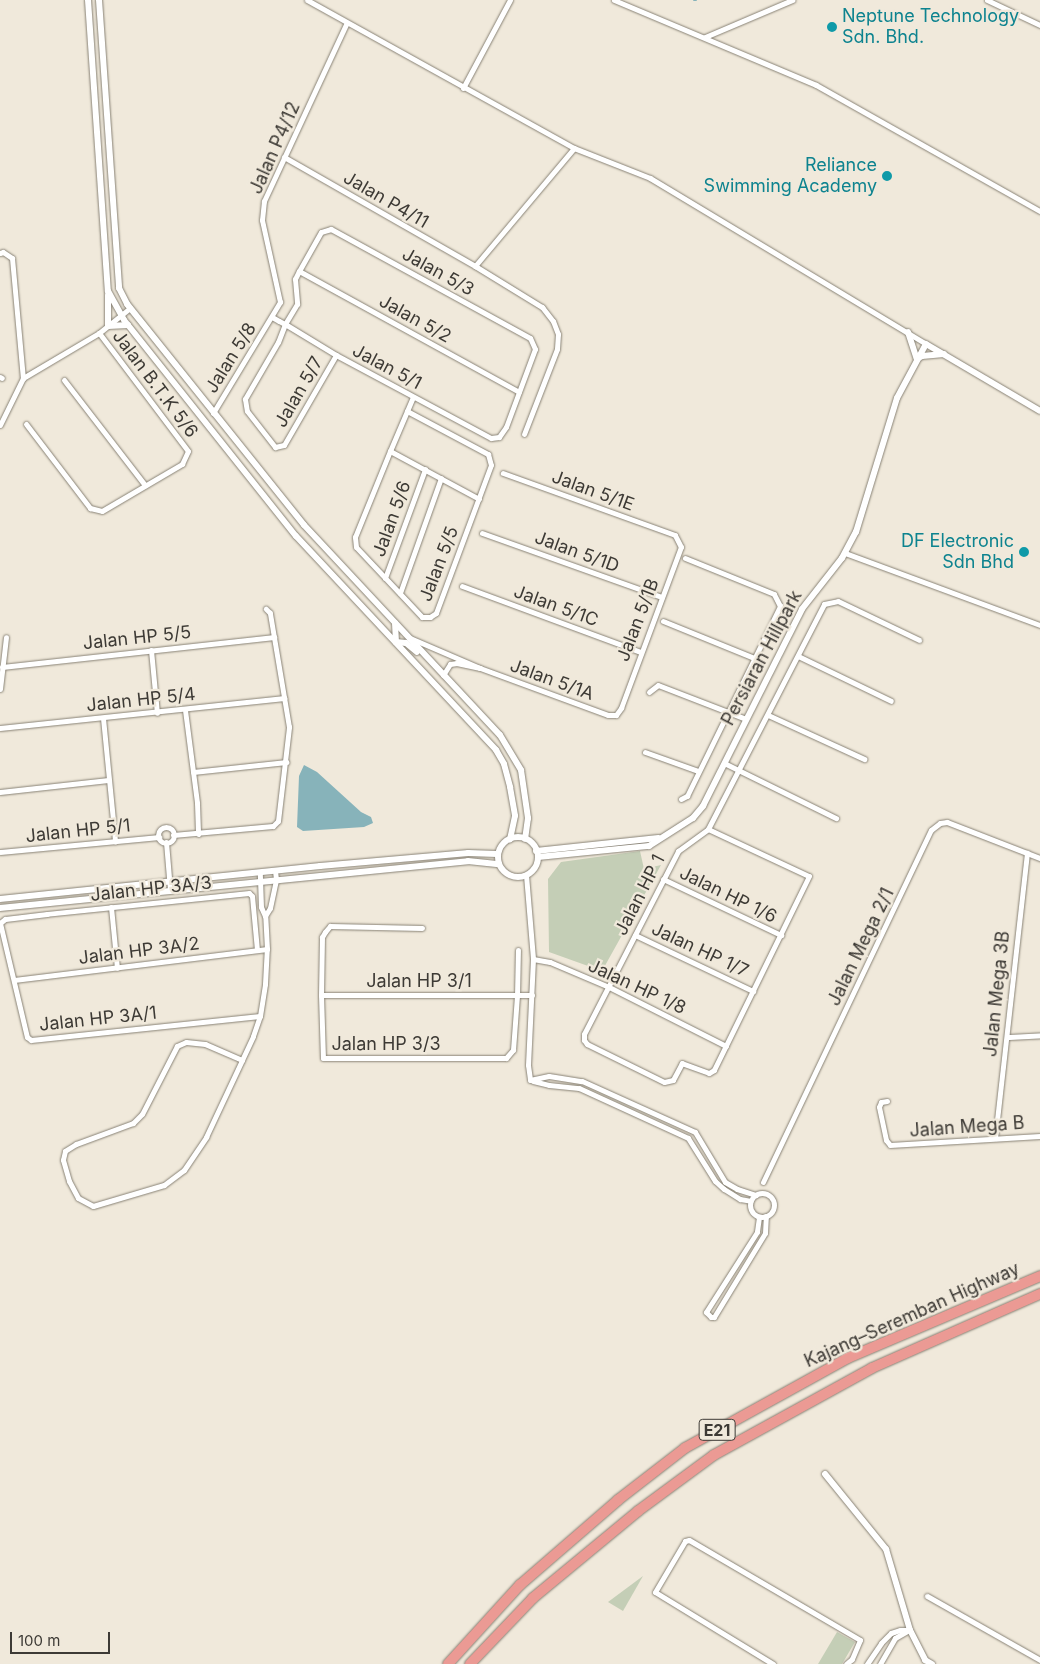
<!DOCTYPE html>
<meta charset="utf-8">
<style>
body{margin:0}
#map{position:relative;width:1040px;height:1664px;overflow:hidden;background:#f0e9db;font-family:Inter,sans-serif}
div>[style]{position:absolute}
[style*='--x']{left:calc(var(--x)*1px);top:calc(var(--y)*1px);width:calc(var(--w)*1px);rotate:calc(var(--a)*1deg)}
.green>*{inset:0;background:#c4ceb6}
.water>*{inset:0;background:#87b3ba}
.stream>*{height:2px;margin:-1px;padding:0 1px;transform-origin:1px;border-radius:1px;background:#87b3ba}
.roads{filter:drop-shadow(0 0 1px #888275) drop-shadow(0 0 1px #888275)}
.minor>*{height:5px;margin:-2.5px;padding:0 2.5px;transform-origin:2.5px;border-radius:2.5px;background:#fff}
.minor>.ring{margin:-2.5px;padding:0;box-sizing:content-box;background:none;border:5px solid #fff;border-radius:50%}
.tertiary>*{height:6px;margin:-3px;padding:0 3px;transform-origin:3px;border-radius:3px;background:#fff}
.tertiary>.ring{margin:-3px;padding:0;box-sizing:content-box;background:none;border:6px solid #fff;border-radius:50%}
.motorway>*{height:10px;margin:-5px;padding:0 5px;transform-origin:5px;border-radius:5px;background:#eb9a94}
.dots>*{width:14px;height:14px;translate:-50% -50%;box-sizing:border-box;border:2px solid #f0e9db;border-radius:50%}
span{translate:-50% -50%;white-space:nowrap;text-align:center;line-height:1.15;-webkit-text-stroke:4.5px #f0e9db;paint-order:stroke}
.shield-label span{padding:1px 4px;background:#f0e9db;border:1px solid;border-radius:4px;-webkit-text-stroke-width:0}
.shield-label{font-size:16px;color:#3d3a35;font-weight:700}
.culture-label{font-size:18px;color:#0d838f}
.left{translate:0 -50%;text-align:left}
.right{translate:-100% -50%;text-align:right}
.street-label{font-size:18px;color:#3d3a35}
.scale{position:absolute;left:10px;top:1632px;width:100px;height:22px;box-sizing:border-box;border:2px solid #3d3a35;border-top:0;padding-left:6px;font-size:15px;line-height:18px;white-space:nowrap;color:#3d3a35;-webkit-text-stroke:4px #f0e9db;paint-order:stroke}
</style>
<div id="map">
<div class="green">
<div style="clip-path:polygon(640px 851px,644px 869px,661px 865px,602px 971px,549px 952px,548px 879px,561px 862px)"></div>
<div style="clip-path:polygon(643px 1576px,623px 1611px,608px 1602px)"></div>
<div style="clip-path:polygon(837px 1632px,855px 1642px,842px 1664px,818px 1664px)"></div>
</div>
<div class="water">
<div style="clip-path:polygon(304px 765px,317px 772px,361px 812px,371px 817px,373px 823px,364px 827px,303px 831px,297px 827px,299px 776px)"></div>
</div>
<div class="stream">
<div style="--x:694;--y:0;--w:2;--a:0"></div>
</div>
<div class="roads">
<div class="minor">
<div style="--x:307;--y:0;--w:305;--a:29"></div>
<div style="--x:574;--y:148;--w:82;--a:21.5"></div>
<div style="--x:650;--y:178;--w:322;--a:31"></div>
<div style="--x:614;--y:0;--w:219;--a:22.8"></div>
<div style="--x:816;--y:85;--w:257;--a:29.4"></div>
<div style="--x:987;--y:0;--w:59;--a:25.3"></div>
<div style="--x:705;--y:37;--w:95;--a:-23"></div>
<div style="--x:463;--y:88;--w:100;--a:-61.9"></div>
<div style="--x:284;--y:157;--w:220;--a:29.7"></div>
<div style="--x:475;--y:266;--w:79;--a:31.5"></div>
<div style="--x:542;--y:307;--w:18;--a:52"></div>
<div style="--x:553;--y:321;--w:14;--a:69"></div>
<div style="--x:558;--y:334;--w:15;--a:94"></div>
<div style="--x:557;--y:349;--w:91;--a:111.2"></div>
<div style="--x:0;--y:253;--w:3;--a:-18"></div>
<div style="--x:3;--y:252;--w:11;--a:34"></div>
<div style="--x:12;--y:258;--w:121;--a:84.8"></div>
<div style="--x:475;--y:266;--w:154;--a:-50"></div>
<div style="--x:299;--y:271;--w:251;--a:28.8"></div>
<div style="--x:272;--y:317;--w:8;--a:30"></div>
<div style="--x:279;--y:321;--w:7;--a:27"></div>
<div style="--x:285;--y:324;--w:60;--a:31.3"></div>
<div style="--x:336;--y:355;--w:176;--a:28.2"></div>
<div style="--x:491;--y:438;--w:8;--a:-7"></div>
<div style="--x:499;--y:437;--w:12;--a:-55"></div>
<div style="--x:506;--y:427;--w:83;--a:-69.6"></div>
<div style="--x:535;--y:349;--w:12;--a:-114"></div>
<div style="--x:530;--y:338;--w:227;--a:-151.3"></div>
<div style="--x:331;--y:229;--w:10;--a:163"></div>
<div style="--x:321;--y:232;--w:45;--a:119.4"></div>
<div style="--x:299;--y:271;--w:9;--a:117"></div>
<div style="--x:295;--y:279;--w:25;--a:85"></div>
<div style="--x:297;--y:304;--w:23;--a:121"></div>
<div style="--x:285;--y:324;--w:19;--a:111"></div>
<div style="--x:278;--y:342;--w:66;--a:120.1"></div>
<div style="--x:245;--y:399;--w:12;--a:81"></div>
<div style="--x:247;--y:411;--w:46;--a:52.1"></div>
<div style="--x:275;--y:447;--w:9;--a:-13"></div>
<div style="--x:284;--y:445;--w:104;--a:-60"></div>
<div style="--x:0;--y:377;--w:2;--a:27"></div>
<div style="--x:64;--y:380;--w:133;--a:52.4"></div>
<div style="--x:407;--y:411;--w:92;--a:28"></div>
<div style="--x:488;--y:454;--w:11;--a:75"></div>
<div style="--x:491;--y:465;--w:158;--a:110.4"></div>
<div style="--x:436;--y:613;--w:7;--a:146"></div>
<div style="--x:430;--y:617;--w:8;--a:180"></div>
<div style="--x:422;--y:617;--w:96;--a:-133.3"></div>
<div style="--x:356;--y:547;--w:10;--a:-96"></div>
<div style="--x:355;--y:537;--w:93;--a:-67.9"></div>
<div style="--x:390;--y:451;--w:43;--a:-67"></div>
<div style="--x:407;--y:411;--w:15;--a:-67"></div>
<div style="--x:213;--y:413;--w:130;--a:-58.9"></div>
<div style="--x:280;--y:302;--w:84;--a:-102.4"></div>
<div style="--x:262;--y:220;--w:19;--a:-84"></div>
<div style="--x:264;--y:201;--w:195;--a:-65.1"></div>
<div style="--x:26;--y:424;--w:106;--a:52.7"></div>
<div style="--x:90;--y:508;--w:12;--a:14"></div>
<div style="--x:102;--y:511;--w:93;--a:-30.4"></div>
<div style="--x:182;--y:464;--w:14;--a:-65"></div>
<div style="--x:188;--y:451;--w:148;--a:-127"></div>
<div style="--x:0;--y:425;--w:52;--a:-63.9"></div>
<div style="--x:23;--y:378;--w:88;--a:-30.6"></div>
<div style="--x:99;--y:333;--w:40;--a:-39"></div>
<div style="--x:390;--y:451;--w:101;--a:28.3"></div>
<div style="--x:482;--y:533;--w:191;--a:19.6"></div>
<div style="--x:845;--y:553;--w:208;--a:20.3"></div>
<div style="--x:385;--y:578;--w:116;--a:-69.8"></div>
<div style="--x:462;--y:586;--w:190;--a:20.3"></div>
<div style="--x:400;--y:593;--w:122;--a:-70.4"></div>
<div style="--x:663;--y:621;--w:98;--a:22.1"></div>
<div style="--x:410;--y:638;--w:76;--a:23.2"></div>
<div style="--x:480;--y:668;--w:24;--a:-168"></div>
<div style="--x:457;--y:663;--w:7;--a:172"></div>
<div style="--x:450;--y:664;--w:13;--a:122"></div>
<div style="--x:151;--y:650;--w:63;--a:84.6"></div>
<div style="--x:798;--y:656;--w:103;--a:25.8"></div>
<div style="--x:2;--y:667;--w:274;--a:-6.3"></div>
<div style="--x:480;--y:668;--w:136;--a:20.2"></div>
<div style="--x:608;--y:715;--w:8;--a:0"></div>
<div style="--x:616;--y:715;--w:9;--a:-54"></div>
<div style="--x:621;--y:708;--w:172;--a:-69.6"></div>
<div style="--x:681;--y:547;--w:13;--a:-117"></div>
<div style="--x:675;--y:535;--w:183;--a:-160.2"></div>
<div style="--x:0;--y:689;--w:52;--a:-83.4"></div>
<div style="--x:649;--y:692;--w:11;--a:-38"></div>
<div style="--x:658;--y:685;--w:94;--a:21.1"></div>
<div style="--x:185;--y:710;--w:94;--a:82.6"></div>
<div style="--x:197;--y:803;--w:31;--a:88"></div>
<div style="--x:768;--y:715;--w:106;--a:24.6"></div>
<div style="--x:103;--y:718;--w:124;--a:84.4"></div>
<div style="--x:0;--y:728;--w:286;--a:-6"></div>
<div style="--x:645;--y:752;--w:56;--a:19.7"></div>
<div style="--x:724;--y:763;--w:125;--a:26.2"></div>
<div style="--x:193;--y:772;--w:94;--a:-6.1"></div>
<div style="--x:0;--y:792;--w:109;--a:-6.3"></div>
<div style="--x:681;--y:799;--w:7;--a:-27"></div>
<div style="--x:687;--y:796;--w:212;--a:-63.9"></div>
<div style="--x:780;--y:606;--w:13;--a:-117"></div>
<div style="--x:774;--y:594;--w:96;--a:-158"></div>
<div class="ring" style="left:158px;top:827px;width:11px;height:11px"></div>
<div style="--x:708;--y:829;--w:111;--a:25"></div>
<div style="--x:809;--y:876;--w:216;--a:116.1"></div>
<div style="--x:714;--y:1070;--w:6;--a:149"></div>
<div style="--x:709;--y:1073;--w:29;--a:-160"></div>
<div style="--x:682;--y:1063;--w:19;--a:118"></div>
<div style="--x:673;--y:1080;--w:9;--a:167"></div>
<div style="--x:664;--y:1082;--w:86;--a:-153.7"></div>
<div style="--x:587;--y:1044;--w:5;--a:-127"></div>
<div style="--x:584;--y:1040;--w:6;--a:-90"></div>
<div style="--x:584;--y:1034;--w:206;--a:-62.8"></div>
<div style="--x:678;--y:851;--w:37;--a:-36"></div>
<div style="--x:708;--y:829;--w:253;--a:-62.7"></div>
<div style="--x:824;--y:604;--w:14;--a:-12"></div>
<div style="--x:838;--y:601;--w:90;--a:25.7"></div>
<div style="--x:173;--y:835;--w:100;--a:-5.1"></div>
<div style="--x:273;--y:826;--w:7;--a:-45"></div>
<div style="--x:278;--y:821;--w:95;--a:-83.3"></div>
<div style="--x:289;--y:727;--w:116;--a:-99.5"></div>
<div style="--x:270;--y:613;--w:6;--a:-135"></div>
<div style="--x:166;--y:842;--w:48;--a:85.2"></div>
<div style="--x:0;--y:852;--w:160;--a:-5.4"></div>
<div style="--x:526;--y:875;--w:84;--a:85.2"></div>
<div style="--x:533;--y:959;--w:106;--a:92.7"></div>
<div style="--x:528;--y:1065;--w:15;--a:82"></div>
<div style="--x:663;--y:879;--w:131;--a:25.4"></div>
<div style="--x:111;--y:907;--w:61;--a:84.4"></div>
<div style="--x:265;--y:916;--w:9;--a:-58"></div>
<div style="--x:270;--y:908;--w:30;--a:-78"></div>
<div style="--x:276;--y:879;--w:8;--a:-97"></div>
<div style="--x:422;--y:928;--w:92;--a:-178.8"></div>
<div style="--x:330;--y:926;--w:8;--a:130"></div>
<div style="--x:325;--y:932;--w:6;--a:121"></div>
<div style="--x:322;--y:937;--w:58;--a:91"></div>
<div style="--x:321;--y:995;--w:63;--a:88.2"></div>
<div style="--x:323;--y:1058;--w:183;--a:0"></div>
<div style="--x:506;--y:1058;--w:11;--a:-49"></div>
<div style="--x:513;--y:1050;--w:54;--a:-85.8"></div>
<div style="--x:517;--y:996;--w:46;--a:-88.8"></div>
<div style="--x:635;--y:935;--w:131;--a:25.4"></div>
<div style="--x:257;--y:950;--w:54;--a:-95.3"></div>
<div style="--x:252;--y:896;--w:4;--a:-135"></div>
<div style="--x:249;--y:893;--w:203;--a:174.1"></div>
<div style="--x:47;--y:914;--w:42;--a:173.2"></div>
<div style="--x:5;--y:919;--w:6;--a:141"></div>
<div style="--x:0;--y:923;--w:117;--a:76.7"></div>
<div style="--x:27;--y:1037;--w:5;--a:37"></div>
<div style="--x:31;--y:1040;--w:230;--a:-6"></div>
<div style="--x:533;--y:959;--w:17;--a:10"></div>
<div style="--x:550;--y:962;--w:64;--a:23"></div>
<div style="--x:609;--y:987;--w:131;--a:26.8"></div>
<div style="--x:14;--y:980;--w:255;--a:-7"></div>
<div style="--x:321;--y:995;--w:211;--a:0"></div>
<div style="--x:1007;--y:1037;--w:33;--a:-3"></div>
<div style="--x:242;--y:1060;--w:40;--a:-156.6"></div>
<div style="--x:205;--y:1044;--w:19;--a:-174"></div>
<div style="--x:186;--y:1042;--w:10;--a:156"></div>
<div style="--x:177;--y:1046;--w:76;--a:117.2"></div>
<div style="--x:142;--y:1114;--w:13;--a:135"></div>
<div style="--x:133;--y:1123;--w:61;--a:159.8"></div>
<div style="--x:76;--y:1144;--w:13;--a:148"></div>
<div style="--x:65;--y:1151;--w:9;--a:103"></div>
<div style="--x:63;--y:1160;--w:22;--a:74"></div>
<div style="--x:69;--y:1181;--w:19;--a:62"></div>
<div style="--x:78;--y:1198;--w:17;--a:28"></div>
<div style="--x:93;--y:1206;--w:74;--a:-16.5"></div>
<div style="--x:164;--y:1185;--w:25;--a:-37"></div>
<div style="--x:184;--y:1170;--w:40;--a:-56"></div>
<div style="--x:206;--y:1137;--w:85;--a:-64.9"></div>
<div style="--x:242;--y:1060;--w:26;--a:-65"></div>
<div style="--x:253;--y:1036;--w:21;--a:-71"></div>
<div style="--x:260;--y:1016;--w:32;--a:-81"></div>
<div style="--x:265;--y:984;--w:35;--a:-87"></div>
<div style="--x:267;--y:949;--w:33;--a:-93"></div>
<div style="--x:265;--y:916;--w:10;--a:-114"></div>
<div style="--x:261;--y:907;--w:35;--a:-92"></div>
<div style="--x:530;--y:1080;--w:19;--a:-12"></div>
<div style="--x:549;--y:1076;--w:33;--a:9"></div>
<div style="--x:582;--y:1081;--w:124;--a:24.3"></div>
<div style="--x:695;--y:1132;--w:58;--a:59"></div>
<div style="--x:725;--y:1182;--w:14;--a:30"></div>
<div style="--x:737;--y:1189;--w:20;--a:18"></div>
<div style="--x:533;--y:1081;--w:16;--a:14"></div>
<div style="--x:549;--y:1085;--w:30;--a:6"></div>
<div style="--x:579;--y:1088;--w:120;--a:24.6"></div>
<div style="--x:688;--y:1138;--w:51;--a:57.9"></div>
<div style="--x:715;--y:1181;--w:12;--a:42"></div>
<div style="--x:724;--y:1189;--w:19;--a:32"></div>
<div style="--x:740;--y:1199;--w:11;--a:10"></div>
<div style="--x:887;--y:1101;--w:6;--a:171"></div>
<div style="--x:881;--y:1102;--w:5;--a:112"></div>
<div style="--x:879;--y:1107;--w:34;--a:78"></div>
<div style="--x:886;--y:1140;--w:6;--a:51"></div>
<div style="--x:890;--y:1145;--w:150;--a:-3.4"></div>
<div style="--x:995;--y:1138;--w:287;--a:-83.6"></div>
<div style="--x:763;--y:1182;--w:390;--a:-64.5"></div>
<div style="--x:931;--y:830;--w:11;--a:-38"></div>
<div style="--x:940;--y:823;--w:7;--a:-8"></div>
<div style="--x:947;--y:822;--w:100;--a:21.2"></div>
<div class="ring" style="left:750px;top:1193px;width:19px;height:19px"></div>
<div style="--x:759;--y:1217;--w:15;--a:98"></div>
<div style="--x:757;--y:1232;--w:95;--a:122.5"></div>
<div style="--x:706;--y:1312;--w:7;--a:45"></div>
<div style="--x:711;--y:1317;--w:3;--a:0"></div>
<div style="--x:714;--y:1317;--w:98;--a:-58.7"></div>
<div style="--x:765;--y:1233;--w:17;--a:-87"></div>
<div style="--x:927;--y:1596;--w:130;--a:29.5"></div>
<div style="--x:773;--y:1664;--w:138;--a:-148.6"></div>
<div style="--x:655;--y:1592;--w:59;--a:-59.5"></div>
<div style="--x:685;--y:1541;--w:4;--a:-14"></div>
<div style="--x:689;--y:1540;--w:198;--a:30.3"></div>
<div style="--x:860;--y:1640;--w:21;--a:113"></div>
<div style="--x:852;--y:1659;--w:8;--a:140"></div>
<div style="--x:867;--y:1664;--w:25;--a:-56"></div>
<div style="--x:881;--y:1643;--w:14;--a:-45"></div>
<div style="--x:891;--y:1633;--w:9;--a:-18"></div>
<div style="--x:900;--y:1630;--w:10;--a:0"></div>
<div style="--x:880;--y:1664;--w:30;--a:-60"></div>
<div style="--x:895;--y:1638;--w:16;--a:-30"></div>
</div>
<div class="tertiary">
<div style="--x:88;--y:0;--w:292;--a:86.1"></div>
<div style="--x:108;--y:291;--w:33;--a:61"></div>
<div style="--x:124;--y:320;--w:276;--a:51.5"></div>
<div style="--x:296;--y:536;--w:293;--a:46.9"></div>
<div style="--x:496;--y:750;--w:16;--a:60"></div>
<div style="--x:504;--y:764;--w:24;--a:75"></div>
<div style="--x:510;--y:787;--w:29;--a:80"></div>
<div style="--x:515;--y:816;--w:24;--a:102"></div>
<div style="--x:99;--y:0;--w:289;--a:86"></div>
<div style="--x:119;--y:288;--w:18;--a:63"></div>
<div style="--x:127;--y:304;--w:283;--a:51.3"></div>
<div style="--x:304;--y:525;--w:287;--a:47"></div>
<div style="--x:500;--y:735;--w:41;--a:59"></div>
<div style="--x:521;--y:770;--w:49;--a:81.7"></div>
<div style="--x:528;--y:818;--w:21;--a:98"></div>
<div style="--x:108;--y:295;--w:31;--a:90"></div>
<div style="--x:108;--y:326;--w:20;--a:-3"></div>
<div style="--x:908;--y:332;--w:28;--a:72"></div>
<div style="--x:917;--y:359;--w:6;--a:-31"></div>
<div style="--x:922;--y:356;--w:22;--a:-5"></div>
<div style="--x:395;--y:623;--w:19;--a:87"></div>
<div style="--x:396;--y:642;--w:10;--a:6"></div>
<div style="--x:406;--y:643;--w:14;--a:39"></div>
<div class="ring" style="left:498px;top:837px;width:34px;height:34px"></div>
<div style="--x:536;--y:851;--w:123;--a:-6.1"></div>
<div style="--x:538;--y:857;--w:112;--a:-5.7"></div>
<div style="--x:649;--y:846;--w:52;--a:-32.5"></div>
<div style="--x:693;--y:818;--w:16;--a:-50"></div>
<div style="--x:703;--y:806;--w:220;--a:-63.3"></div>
<div style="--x:802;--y:609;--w:65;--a:-51.9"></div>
<div style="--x:842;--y:558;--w:30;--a:-62"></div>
<div style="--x:856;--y:532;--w:140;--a:-73"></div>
<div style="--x:897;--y:398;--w:61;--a:-61.8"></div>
<div style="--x:926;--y:344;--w:132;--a:30.4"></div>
<div style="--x:0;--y:899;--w:322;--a:-5.9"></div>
<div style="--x:320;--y:866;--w:149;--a:-5"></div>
<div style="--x:468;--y:853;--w:29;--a:2"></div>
<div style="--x:0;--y:908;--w:470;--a:-5.7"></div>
<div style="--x:468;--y:861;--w:31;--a:6"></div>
<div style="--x:825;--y:1474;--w:97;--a:50.9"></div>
<div style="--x:886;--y:1549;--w:84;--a:73.5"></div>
<div style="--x:910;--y:1630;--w:34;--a:63"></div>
<div style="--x:925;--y:1660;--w:8;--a:30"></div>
</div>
<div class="motorway">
<div style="--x:448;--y:1664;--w:107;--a:-47.7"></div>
<div style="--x:520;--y:1585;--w:130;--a:-40.9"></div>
<div style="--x:618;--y:1500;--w:85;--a:-37.8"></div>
<div style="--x:685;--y:1448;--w:186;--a:-28.9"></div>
<div style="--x:848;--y:1358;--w:209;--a:-23.1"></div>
<div style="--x:470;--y:1664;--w:91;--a:-46.3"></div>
<div style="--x:533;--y:1598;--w:136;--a:-39.6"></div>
<div style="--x:638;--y:1511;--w:94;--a:-36.4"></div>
<div style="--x:714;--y:1455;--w:180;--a:-28.8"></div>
<div style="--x:872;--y:1368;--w:184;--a:-23.8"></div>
</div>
</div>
<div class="dots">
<div style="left:832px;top:27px;background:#0f9aa8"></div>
<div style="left:887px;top:176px;background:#0f9aa8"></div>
<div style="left:1024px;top:552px;background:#0f9aa8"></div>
</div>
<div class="shield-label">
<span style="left:717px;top:1430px">E21</span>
</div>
<div class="culture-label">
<span class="left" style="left:842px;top:27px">Neptune Technology<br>Sdn. Bhd.</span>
<span class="right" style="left:877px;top:176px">Reliance<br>Swimming Academy</span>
<span class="right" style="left:1014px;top:552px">DF Electronic<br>Sdn Bhd</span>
</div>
<div class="street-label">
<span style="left:275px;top:148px;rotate:-66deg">Jalan P4/12</span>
<span style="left:386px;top:200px;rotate:30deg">Jalan P4/11</span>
<span style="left:438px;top:272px;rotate:29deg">Jalan 5/3</span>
<span style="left:415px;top:319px;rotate:29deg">Jalan 5/2</span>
<span style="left:231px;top:358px;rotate:-58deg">Jalan 5/8</span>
<span style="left:387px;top:367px;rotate:28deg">Jalan 5/1</span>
<span style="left:155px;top:384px;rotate:53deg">Jalan B.T.K 5/6</span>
<span style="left:299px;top:392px;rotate:-60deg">Jalan 5/7</span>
<span style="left:593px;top:491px;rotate:20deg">Jalan 5/1E</span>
<span style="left:392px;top:519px;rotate:-70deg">Jalan 5/6</span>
<span style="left:577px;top:552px;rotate:20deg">Jalan 5/1D</span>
<span style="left:439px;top:564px;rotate:-69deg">Jalan 5/5</span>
<span style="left:556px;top:606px;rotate:20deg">Jalan 5/1C</span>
<span style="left:638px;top:620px;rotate:-69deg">Jalan 5/1B</span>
<span style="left:137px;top:638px;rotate:-6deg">Jalan HP 5/5</span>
<span style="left:762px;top:658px;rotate:-62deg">Persiaran Hillpark</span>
<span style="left:552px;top:680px;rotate:20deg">Jalan 5/1A</span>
<span style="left:141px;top:700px;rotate:-6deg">Jalan HP 5/4</span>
<span style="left:78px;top:831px;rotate:-6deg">Jalan HP 5/1</span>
<span style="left:151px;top:889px;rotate:-6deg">Jalan HP 3A/3</span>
<span style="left:640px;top:895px;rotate:-63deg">Jalan HP 1</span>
<span style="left:728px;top:895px;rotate:26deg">Jalan HP 1/6</span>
<span style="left:861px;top:947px;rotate:-64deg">Jalan Mega 2/1</span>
<span style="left:700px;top:950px;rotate:25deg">Jalan HP 1/7</span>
<span style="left:139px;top:951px;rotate:-7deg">Jalan HP 3A/2</span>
<span style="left:419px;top:981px">Jalan HP 3/1</span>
<span style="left:637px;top:987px;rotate:25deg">Jalan HP 1/8</span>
<span style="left:997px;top:994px;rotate:-84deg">Jalan Mega 3B</span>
<span style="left:98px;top:1019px;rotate:-6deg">Jalan HP 3A/1</span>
<span style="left:386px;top:1044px">Jalan HP 3/3</span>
<span style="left:967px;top:1127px;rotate:-4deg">Jalan Mega B</span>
<span style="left:912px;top:1315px;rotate:-24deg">Kajang–Seremban Highway</span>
</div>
<div class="scale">100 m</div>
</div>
